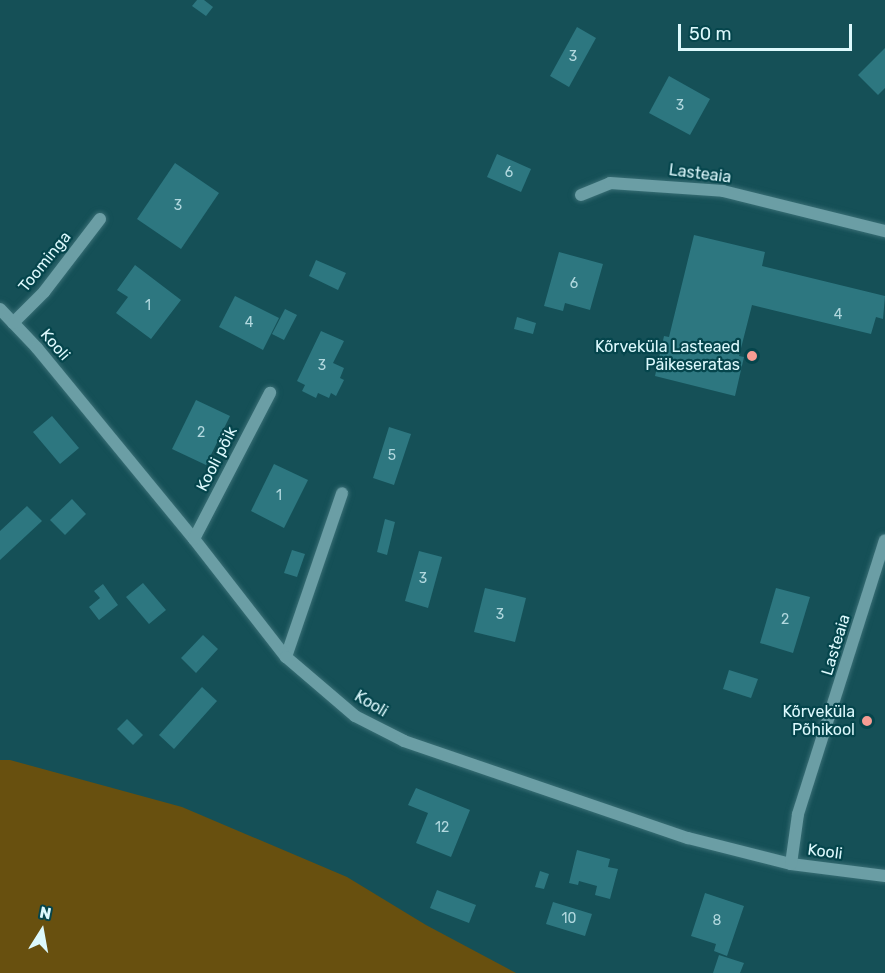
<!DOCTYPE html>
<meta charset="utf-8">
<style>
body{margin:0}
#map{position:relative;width:885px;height:973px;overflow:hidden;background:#155057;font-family:Rubik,sans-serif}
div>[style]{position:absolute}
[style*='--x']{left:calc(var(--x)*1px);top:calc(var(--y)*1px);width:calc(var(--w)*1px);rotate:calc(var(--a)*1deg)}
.green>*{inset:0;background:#68500f}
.building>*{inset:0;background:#2d7780}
.roads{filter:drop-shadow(0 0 2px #396e75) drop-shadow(0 0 2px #396e75)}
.service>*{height:12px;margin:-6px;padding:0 6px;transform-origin:6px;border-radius:6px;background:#6b9ea5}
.minor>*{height:12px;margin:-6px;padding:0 6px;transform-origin:6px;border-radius:6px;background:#6b9ea5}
.dots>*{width:16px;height:16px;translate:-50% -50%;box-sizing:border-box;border:3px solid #05454c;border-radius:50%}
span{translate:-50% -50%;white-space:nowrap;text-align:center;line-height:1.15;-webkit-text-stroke:4.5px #05454c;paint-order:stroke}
.number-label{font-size:14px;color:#b1d8de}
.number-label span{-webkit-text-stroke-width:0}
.street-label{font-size:16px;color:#ddf9fd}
.poi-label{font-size:16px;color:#ddf9fd}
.right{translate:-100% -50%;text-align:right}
.north{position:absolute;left:12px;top:901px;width:60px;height:60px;-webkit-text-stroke:4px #05454c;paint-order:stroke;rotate:11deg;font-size:16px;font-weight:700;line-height:24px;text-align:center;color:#ddf9fd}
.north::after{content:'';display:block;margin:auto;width:21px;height:27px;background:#ddf9fd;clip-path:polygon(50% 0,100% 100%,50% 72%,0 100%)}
.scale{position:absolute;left:678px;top:24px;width:174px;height:27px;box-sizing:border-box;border:3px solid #ddf9fd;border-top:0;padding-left:8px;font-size:18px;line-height:21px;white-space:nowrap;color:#ddf9fd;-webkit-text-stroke:4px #05454c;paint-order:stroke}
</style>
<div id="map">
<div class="green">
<div style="clip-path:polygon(0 760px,10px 760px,182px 807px,347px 877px,426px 925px,516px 973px,0 973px)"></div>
</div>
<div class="building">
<div style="clip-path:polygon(197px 0,204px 0,213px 7px,206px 16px,192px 6px)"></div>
<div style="clip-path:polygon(577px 27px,596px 38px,569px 87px,550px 76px)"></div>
<div style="clip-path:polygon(885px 48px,885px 88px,878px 95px,858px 75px)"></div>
<div style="clip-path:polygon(669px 76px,710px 99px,690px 135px,649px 113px)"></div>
<div style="clip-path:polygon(497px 154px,531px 169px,521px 192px,487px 177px)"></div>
<div style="clip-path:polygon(175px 163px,219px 193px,181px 249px,137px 219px)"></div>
<div style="clip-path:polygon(694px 235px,765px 252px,762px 266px,885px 296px,883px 319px,876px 317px,871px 334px,752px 305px,739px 356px,744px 357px,735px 396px,655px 376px,664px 336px,669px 337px)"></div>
<div style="clip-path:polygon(559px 252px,603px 264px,590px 310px,565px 303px,563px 311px,544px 306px)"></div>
<div style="clip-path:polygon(316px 260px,346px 273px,338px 290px,309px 276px)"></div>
<div style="clip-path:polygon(135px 265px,181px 300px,151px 339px,116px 313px,128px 297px,117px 290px)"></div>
<div style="clip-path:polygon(235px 296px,279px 318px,263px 350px,219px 327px)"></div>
<div style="clip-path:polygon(285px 309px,297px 315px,284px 340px,272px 334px)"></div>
<div style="clip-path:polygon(517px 317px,536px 323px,533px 334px,514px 329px)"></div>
<div style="clip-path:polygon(321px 331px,344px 341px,333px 363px,344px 368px,340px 378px,344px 380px,336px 396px,331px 393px,329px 398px,318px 393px,316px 398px,302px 391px,305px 385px,297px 381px)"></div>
<div style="clip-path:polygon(196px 400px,230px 416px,206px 465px,172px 449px)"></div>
<div style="clip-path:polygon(52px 416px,79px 448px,60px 464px,33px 432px)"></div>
<div style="clip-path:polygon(389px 427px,411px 434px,394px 485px,373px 478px)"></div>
<div style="clip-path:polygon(274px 464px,308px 480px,284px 528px,251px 511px)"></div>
<div style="clip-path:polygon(72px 499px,86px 514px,65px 535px,50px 520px)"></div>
<div style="clip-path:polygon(27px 506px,42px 521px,0 560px,0 531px)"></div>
<div style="clip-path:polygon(385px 519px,395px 522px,387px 555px,377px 552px)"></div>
<div style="clip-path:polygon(292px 550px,305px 554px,297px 577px,284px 573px)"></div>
<div style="clip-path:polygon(419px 551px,442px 557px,428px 608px,405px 601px)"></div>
<div style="clip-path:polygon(143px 583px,166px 610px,149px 624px,126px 597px)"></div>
<div style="clip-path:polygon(103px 584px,118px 605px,99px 620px,89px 607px,100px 598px,94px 591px)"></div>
<div style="clip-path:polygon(485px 588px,526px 598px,515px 642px,474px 632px)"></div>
<div style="clip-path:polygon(776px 588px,810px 597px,793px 653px,760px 643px)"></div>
<div style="clip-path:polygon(203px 635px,218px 649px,196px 673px,181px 658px)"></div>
<div style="clip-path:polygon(729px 670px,758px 679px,751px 698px,723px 689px)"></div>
<div style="clip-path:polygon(202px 687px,217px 701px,174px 749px,159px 735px)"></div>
<div style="clip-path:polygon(127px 719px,143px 735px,133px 745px,117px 729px)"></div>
<div style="clip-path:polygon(416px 788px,470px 810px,451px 857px,416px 843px,428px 813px,408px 805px)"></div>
<div style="clip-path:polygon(577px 850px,610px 859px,608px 867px,618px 869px,610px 899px,595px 895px,597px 886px,579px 881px,578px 885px,569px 883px)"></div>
<div style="clip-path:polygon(540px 871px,549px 874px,544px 889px,535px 887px)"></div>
<div style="clip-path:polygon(437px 890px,476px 905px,469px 923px,430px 908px)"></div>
<div style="clip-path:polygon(705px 893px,744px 906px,727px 956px,714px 951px,716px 944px,691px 936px)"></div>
<div style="clip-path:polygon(553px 902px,592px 914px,585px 936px,546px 924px)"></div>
<div style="clip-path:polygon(719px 955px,744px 963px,740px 973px,713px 973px)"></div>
</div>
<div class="roads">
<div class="service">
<div style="--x:286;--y:657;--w:173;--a:-71.1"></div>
</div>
<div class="minor">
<div style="--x:581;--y:195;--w:31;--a:-22"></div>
<div style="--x:610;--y:183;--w:113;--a:4"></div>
<div style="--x:723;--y:191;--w:167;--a:13.9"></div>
<div style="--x:0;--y:309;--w:54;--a:46.5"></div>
<div style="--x:37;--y:348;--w:247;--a:50.6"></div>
<div style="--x:194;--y:539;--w:150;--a:52.1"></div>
<div style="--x:286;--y:657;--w:91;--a:40.5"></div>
<div style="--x:355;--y:716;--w:55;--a:27"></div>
<div style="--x:404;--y:741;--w:300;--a:18.9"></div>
<div style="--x:688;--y:838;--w:106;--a:14.2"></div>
<div style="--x:791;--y:864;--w:95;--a:7.3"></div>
<div style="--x:13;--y:323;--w:44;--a:-45"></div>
<div style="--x:44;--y:292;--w:92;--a:-52.5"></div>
<div style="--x:194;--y:539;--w:165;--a:-62.5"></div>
<div style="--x:791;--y:864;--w:50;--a:-82"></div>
<div style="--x:798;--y:814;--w:287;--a:-72.4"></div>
</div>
</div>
<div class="dots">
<div style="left:752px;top:356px;background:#f59c93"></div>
<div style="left:867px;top:721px;background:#f59c93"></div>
</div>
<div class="number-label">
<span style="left:573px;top:57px">3</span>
<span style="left:680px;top:106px">3</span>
<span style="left:509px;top:173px">6</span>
<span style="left:178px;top:206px">3</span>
<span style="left:574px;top:284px">6</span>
<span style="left:148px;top:306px">1</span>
<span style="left:838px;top:315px">4</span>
<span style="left:249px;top:323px">4</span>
<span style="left:322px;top:366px">3</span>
<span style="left:201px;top:433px">2</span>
<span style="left:392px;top:456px">5</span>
<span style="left:279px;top:496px">1</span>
<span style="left:423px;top:579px">3</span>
<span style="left:500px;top:615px">3</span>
<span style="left:785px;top:620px">2</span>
<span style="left:442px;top:828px">12</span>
<span style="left:569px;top:919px">10</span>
<span style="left:717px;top:921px">8</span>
</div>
<div class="street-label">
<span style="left:700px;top:174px;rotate:7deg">Lasteaia</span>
<span style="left:45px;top:262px;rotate:-51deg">Toominga</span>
<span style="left:55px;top:345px;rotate:49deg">Kooli</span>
<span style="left:217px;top:459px;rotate:-63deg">Kooli põik</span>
<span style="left:836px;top:645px;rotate:-73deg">Lasteaia</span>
<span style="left:371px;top:704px;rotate:31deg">Kooli</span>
<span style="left:825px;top:852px;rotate:7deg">Kooli</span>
</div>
<div class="poi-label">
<span class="right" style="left:740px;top:356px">Kõrveküla Lasteaed<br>Päikeseratas</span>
<span class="right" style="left:855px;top:721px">Kõrveküla<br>Põhikool</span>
</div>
<div class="north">N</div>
<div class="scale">50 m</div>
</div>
